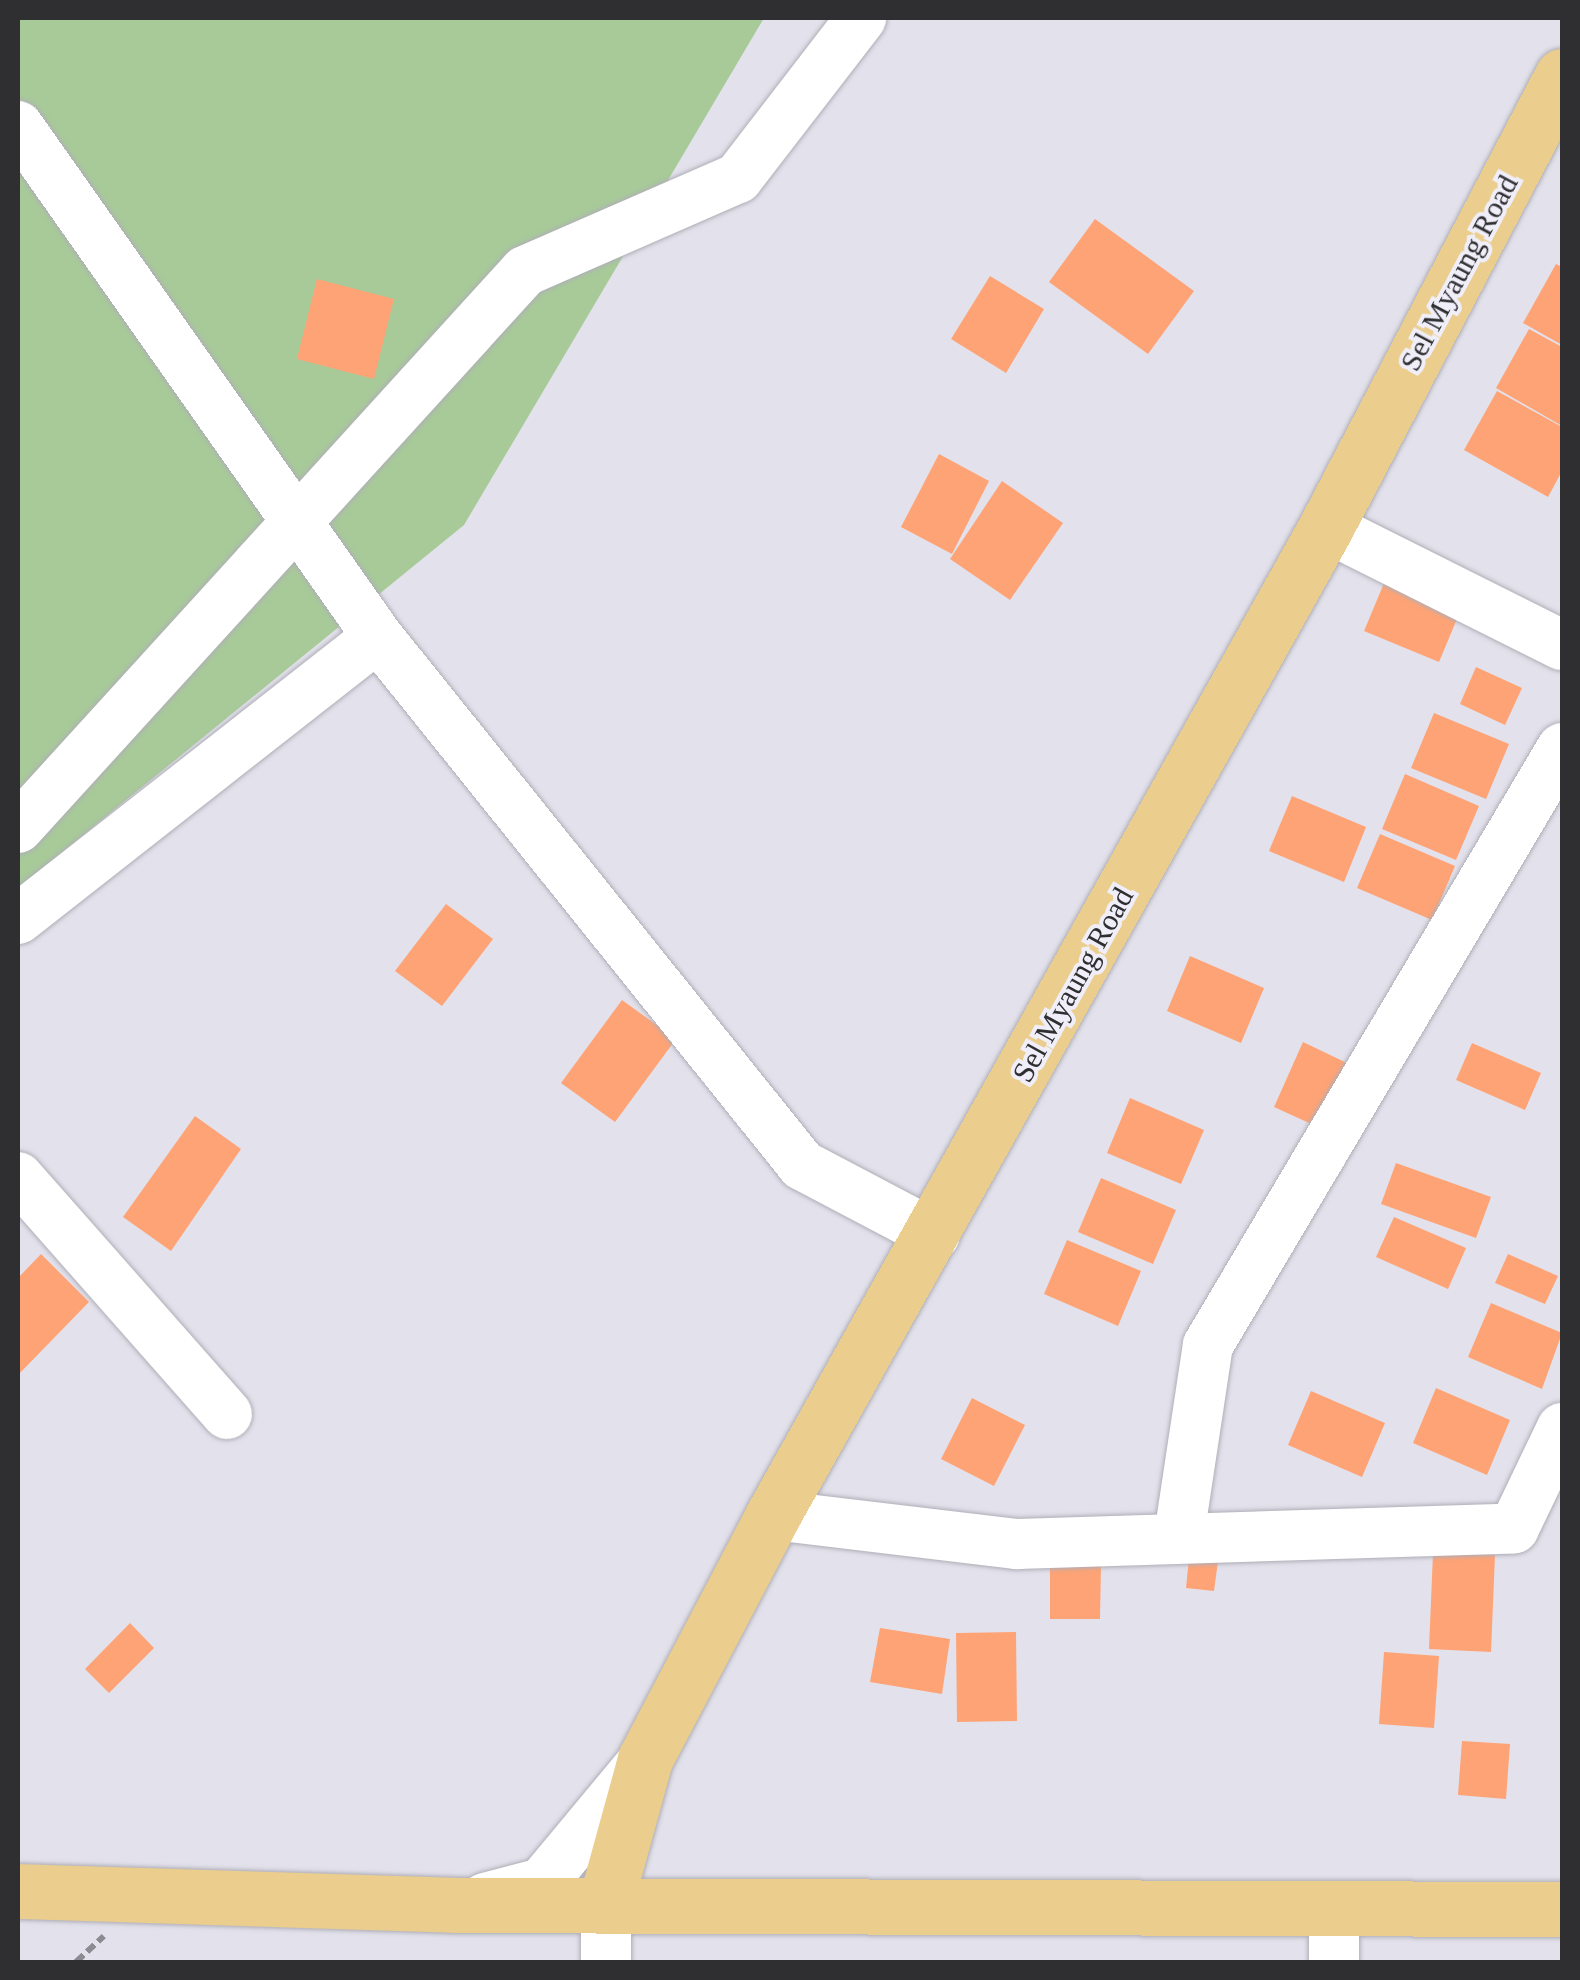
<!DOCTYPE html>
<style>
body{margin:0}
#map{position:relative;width:1580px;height:1980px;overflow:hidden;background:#e3e2ec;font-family:Georgia,serif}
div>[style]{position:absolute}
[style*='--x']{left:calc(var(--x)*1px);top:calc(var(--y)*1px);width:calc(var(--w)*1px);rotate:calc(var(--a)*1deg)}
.green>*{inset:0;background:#a8ca99}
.building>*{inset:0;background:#fea375}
.path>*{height:6px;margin-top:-3px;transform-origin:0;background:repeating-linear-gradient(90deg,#8b8b91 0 10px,transparent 0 15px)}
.roads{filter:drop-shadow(0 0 2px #afaeb7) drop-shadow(0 0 2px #afaeb7)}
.minor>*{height:50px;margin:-25px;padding:0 25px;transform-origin:25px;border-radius:25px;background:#fff}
.major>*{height:55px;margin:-27.5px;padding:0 27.5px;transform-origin:27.5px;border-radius:27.5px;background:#ebcd8d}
span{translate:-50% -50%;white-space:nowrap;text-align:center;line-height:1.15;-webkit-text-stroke:8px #f0eff9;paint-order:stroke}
.street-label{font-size:30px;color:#2f2f32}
.frame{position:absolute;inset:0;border:20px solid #2f2f32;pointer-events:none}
</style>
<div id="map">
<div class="green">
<div style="clip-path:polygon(18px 18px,764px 18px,464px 525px,18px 888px)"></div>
</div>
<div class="building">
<div style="clip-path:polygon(1095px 219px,1194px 291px,1148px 354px,1049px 282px)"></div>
<div style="clip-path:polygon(1556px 264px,1562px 267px,1562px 345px,1523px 323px)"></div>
<div style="clip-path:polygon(990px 276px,1044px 309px,1006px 373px,951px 339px)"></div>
<div style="clip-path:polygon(317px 279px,394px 299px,374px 379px,297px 359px)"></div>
<div style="clip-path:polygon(1529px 329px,1562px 347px,1562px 426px,1496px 388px)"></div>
<div style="clip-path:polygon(1497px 391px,1562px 427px,1562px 471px,1548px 497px,1464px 450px)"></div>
<div style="clip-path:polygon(939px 454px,989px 481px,952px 554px,901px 527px)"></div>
<div style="clip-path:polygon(1002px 481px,1063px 523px,1010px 600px,950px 559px)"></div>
<div style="clip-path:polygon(1387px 576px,1462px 607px,1439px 662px,1364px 631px)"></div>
<div style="clip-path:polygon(1476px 667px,1522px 688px,1505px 725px,1460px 704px)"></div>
<div style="clip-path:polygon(1434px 713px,1509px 744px,1486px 799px,1411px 768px)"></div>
<div style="clip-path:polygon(1405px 774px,1479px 806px,1456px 860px,1382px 829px)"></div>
<div style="clip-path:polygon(1292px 796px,1366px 827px,1344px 882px,1269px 851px)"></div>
<div style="clip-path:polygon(1380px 834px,1455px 866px,1432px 920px,1357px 888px)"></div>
<div style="clip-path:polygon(446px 904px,493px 939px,442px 1006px,395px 971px)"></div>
<div style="clip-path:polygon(1190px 956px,1264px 988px,1241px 1043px,1167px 1011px)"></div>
<div style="clip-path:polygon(622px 1000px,676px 1039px,615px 1122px,561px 1083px)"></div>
<div style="clip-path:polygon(1303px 1042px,1349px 1064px,1320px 1128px,1274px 1107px)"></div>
<div style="clip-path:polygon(1472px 1043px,1541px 1073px,1525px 1110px,1456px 1080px)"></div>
<div style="clip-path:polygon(1130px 1098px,1204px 1130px,1181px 1184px,1107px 1153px)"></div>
<div style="clip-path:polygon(195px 1116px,241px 1149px,171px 1251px,123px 1217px)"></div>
<div style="clip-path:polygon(1396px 1163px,1491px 1197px,1476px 1238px,1381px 1204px)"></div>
<div style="clip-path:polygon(1101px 1178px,1176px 1210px,1153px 1264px,1078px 1232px)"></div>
<div style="clip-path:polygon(1394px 1217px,1466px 1248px,1448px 1289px,1376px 1257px)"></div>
<div style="clip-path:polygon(1067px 1240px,1141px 1271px,1118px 1326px,1044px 1294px)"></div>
<div style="clip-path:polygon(41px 1254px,89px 1302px,18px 1375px,18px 1278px)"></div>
<div style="clip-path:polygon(1508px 1254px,1558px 1276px,1545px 1304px,1495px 1283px)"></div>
<div style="clip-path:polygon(1491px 1303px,1562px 1333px,1542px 1389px,1468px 1357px)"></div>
<div style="clip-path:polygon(1436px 1388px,1510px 1420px,1487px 1475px,1413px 1443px)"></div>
<div style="clip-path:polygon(1311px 1391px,1385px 1423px,1362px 1477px,1288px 1445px)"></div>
<div style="clip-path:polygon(972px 1398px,1025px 1425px,994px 1486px,941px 1459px)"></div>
<div style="clip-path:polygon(1433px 1553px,1495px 1555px,1491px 1652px,1429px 1649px)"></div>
<div style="clip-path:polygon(1189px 1558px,1218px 1561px,1214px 1591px,1186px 1588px)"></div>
<div style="clip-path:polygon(1050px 1564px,1101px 1565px,1100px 1619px,1050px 1619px)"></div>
<div style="clip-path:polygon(130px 1623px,154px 1648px,109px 1693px,85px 1669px)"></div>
<div style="clip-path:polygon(880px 1628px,950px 1639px,942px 1694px,870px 1682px)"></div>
<div style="clip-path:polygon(1016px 1632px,1017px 1721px,957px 1722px,956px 1633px)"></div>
<div style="clip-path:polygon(1384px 1652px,1439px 1656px,1434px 1728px,1379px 1724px)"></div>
<div style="clip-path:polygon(1462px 1741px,1510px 1744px,1506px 1799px,1458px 1795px)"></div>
</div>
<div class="path">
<div style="--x:76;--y:1962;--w:38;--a:-43"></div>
</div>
<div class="roads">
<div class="minor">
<div style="--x:18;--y:126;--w:625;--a:54.84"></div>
<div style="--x:378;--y:637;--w:677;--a:51.23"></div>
<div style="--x:802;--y:1165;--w:150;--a:27.8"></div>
<div style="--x:1326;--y:527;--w:264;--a:26.6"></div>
<div style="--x:18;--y:828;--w:753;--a:-47.69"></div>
<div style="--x:525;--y:271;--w:232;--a:-23.6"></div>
<div style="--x:738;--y:178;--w:202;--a:-52.4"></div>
<div style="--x:18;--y:919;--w:457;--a:-38.1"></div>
<div style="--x:18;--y:1177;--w:316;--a:48.6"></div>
<div style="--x:773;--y:1515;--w:246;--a:6.8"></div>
<div style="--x:1017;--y:1544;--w:497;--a:-1.8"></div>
<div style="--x:1514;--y:1528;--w:111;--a:-64.4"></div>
<div style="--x:1179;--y:1536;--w:193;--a:-81.4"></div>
<div style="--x:1208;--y:1345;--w:694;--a:-59.33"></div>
<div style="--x:485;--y:1898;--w:59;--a:-14.7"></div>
<div style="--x:542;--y:1883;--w:161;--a:-50.3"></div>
<div style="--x:1334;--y:1909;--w:53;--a:90"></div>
<div style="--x:606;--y:1962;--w:61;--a:-90"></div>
</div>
<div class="major">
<div style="--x:18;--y:1891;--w:439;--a:1.8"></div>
<div style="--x:457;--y:1905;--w:1105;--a:0.21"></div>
<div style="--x:606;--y:1901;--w:147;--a:-74.6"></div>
<div style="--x:645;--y:1759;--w:276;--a:-62.3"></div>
<div style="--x:773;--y:1515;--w:1132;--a:-60.76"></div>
<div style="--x:1326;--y:527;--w:509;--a:-62.38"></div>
</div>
</div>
<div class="street-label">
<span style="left:1459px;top:273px;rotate:-62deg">Sel Myaung Road</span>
<span style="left:1073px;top:985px;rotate:-61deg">Sel Myaung Road</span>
</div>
<div class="frame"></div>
</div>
